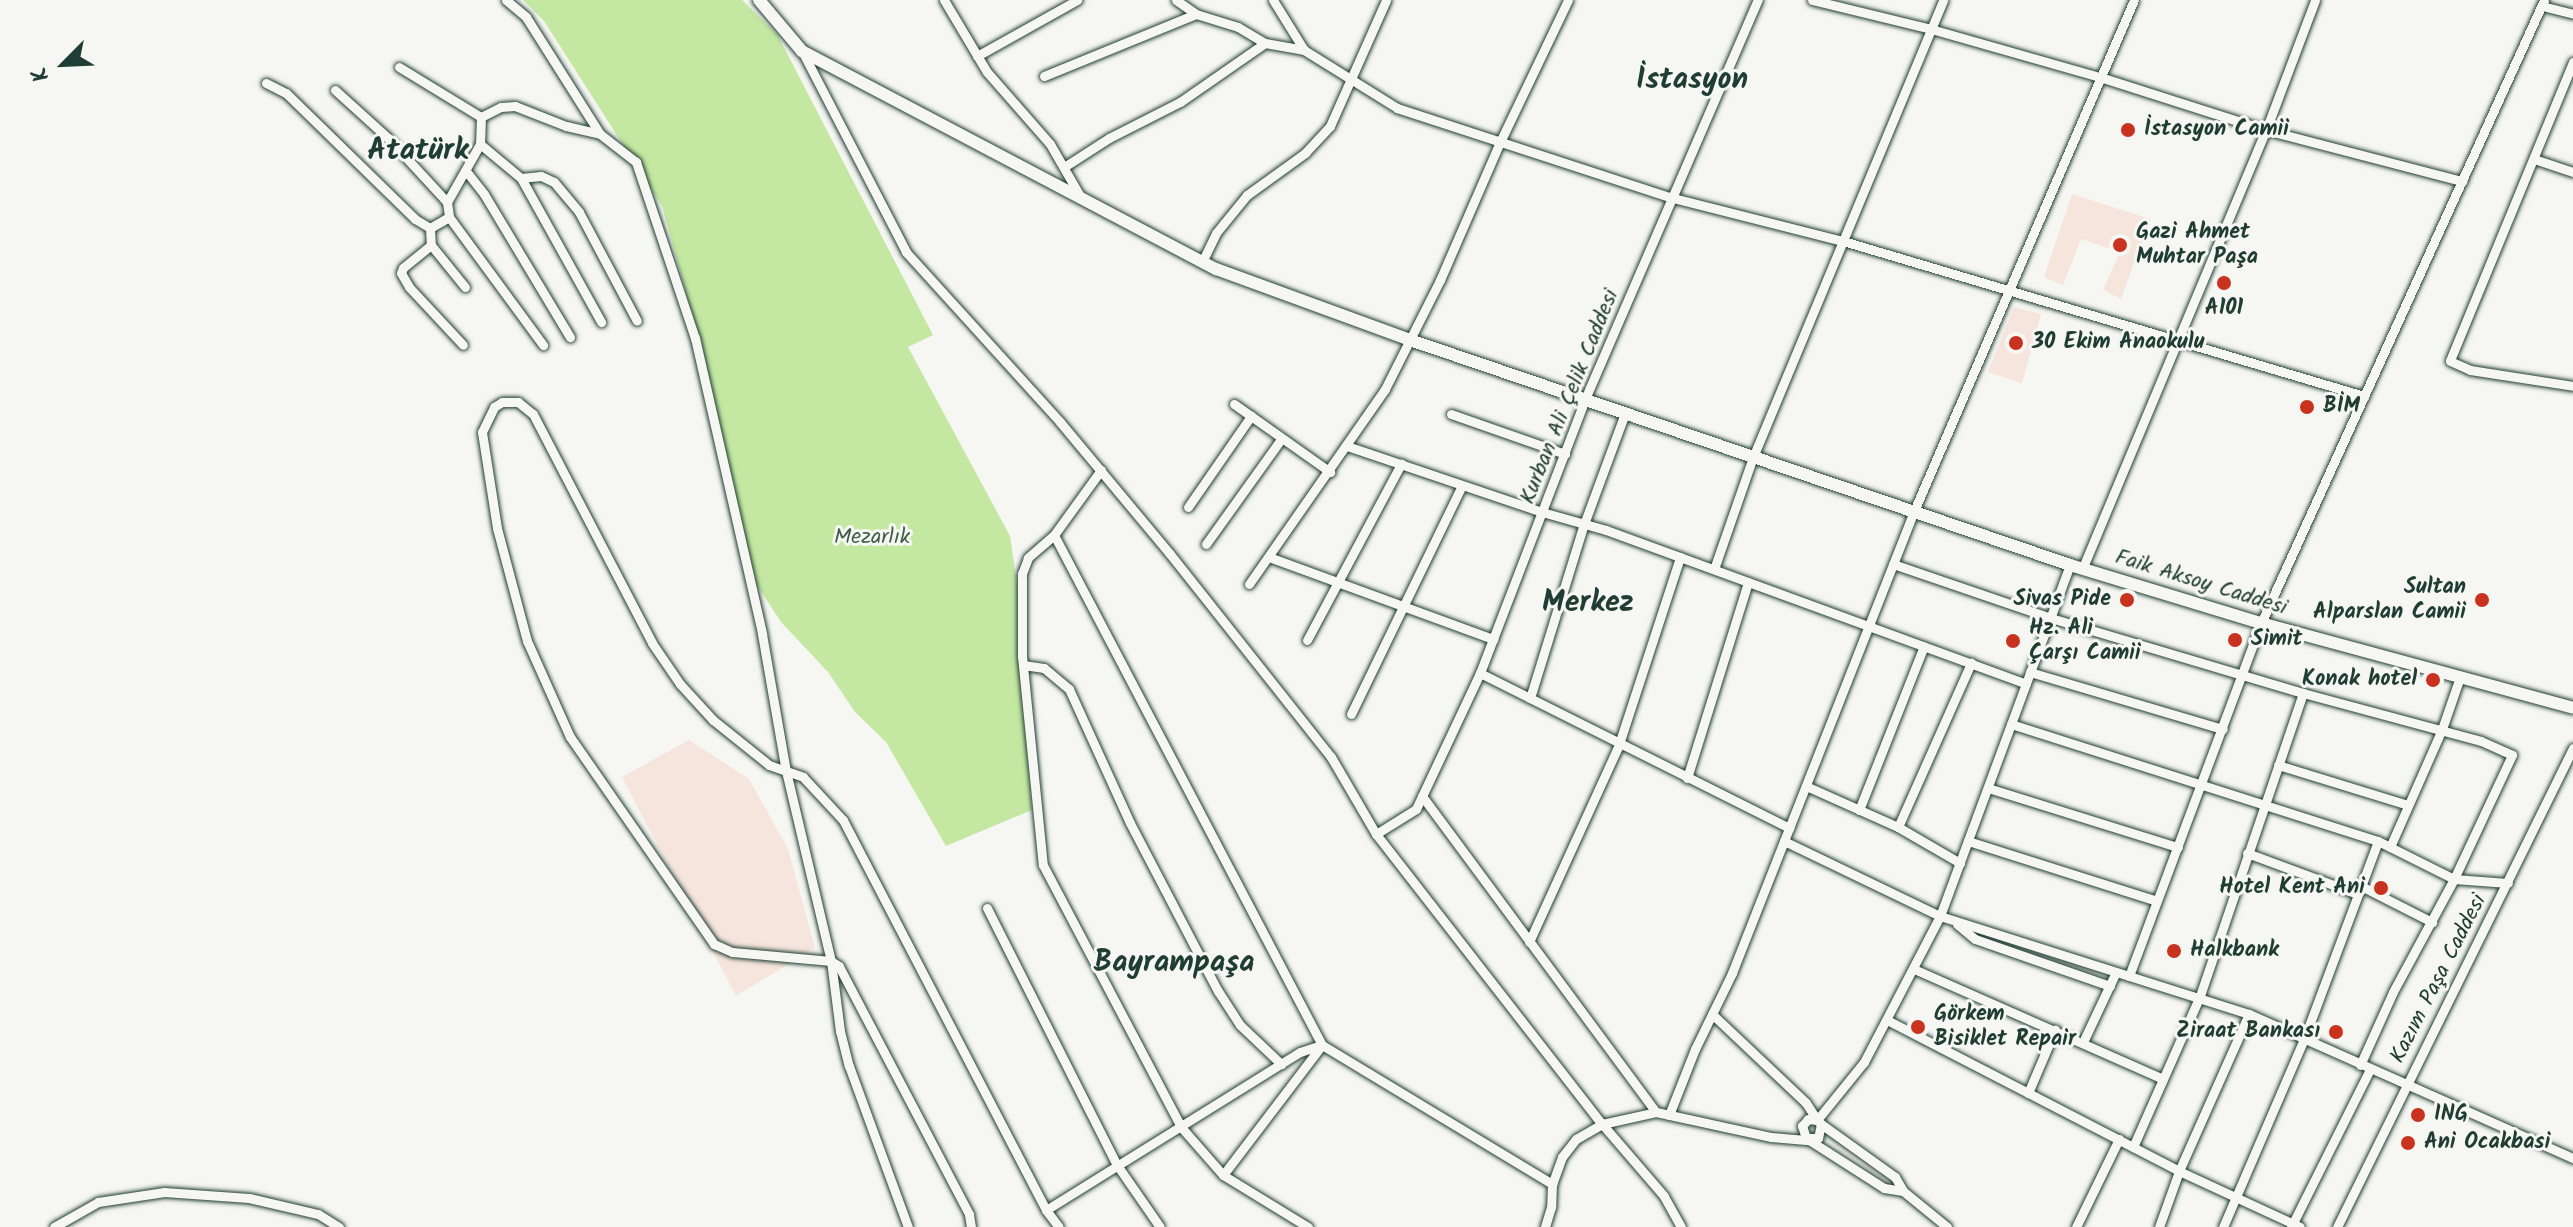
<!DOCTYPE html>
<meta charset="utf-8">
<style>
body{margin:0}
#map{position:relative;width:2573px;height:1227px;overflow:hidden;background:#f6f6f2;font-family:Kalam,sans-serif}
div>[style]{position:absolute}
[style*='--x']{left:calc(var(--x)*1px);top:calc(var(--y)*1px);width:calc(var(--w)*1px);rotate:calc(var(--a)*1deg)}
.built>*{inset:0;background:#f5e5dc}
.green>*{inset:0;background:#c4e8a2}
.roads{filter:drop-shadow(0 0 2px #1f3d34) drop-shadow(0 0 2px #1f3d34)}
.minor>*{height:9px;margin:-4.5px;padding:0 4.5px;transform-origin:4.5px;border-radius:4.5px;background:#f6f6f2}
.secondary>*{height:12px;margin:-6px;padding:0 6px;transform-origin:6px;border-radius:6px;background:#f6f6f2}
.dots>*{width:22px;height:22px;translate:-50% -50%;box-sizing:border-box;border:4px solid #f6f6f2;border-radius:50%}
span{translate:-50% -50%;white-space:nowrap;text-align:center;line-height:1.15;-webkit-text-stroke:6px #f6f6f2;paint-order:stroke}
.poi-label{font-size:22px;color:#1f3d34;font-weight:700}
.left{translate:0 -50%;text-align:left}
.right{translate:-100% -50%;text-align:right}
.street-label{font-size:22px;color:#1f3d34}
.park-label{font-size:22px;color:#405f4a}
.district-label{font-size:30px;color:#1f3d34;font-weight:700}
.north{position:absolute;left:24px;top:24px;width:80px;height:80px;-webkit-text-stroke:6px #f6f6f2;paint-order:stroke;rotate:246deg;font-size:22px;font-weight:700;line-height:32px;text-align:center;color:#1f3d34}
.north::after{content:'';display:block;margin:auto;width:28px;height:36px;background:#1f3d34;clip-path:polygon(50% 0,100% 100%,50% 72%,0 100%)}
</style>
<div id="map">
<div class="built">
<div style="clip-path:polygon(2072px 194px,2150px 219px,2121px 299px,2103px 290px,2120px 252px,2081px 239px,2063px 285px,2044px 277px)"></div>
<div style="clip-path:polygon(2014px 307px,2041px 314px,2022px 383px,1988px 372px)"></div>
<div style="clip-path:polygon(689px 740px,749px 779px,788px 849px,815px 948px,736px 996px,622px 777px)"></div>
</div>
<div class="green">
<div style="clip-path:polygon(523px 0,742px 0,777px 34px,933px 335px,908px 347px,1010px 536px,1019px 597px,1019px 664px,1032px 810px,946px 846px,886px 742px,855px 712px,828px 672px,781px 622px,756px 584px,687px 296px,662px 206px,544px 21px)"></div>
</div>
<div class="roads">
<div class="minor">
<div style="--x:506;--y:0;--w:26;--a:40"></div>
<div style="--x:526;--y:17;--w:138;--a:57.7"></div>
<div style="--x:600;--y:134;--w:46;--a:37.9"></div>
<div style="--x:636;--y:162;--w:186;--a:71.5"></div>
<div style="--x:695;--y:338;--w:303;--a:77.2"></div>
<div style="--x:762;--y:634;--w:139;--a:80.1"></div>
<div style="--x:786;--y:771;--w:195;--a:76.7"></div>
<div style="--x:831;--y:961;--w:71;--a:82.7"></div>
<div style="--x:840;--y:1031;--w:36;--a:76"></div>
<div style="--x:849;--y:1066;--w:171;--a:69.9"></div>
<div style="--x:944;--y:0;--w:84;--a:59.2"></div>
<div style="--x:987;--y:72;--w:96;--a:48.8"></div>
<div style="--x:1050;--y:144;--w:60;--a:60"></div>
<div style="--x:1176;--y:0;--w:24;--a:35"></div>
<div style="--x:1196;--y:14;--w:44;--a:17.2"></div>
<div style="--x:1238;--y:27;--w:31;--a:31"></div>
<div style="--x:1265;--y:43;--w:40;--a:10"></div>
<div style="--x:1273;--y:0;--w:59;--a:58.2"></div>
<div style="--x:1304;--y:50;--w:110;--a:31.9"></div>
<div style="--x:1397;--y:108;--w:290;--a:18.1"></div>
<div style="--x:1673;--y:198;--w:175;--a:14.2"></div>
<div style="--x:1843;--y:241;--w:544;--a:16.57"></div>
<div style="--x:1812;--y:0;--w:122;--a:13.7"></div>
<div style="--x:1931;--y:29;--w:179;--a:15.9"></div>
<div style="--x:2103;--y:78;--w:171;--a:17.7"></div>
<div style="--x:2266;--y:130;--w:203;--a:14.6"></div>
<div style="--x:2542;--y:6;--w:32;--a:14"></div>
<div style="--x:802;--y:51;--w:226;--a:62.6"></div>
<div style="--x:906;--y:252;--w:229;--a:47.8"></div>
<div style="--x:1060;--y:422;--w:172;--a:50.2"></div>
<div style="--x:1170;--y:554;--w:259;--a:51.6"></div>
<div style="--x:1331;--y:757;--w:89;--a:59.7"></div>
<div style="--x:1376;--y:834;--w:368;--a:52.1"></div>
<div style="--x:1602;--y:1124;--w:30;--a:150"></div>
<div style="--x:1576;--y:1139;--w:23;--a:128"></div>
<div style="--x:1562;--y:1157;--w:29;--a:110"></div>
<div style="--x:1552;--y:1184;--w:23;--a:92"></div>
<div style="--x:1551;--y:1207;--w:21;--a:107"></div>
<div style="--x:977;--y:56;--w:115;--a:-29.2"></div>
<div style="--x:2573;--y:62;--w:323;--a:112.4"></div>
<div style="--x:2450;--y:361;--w:22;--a:24"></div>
<div style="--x:2470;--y:370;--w:104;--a:8.8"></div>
<div style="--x:399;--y:67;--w:96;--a:31.4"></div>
<div style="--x:1044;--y:76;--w:164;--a:-22.2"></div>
<div style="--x:266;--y:83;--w:22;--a:27"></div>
<div style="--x:286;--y:93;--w:180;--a:44.3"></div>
<div style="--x:415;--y:219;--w:17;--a:31"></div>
<div style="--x:335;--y:90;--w:72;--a:42.2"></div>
<div style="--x:388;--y:138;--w:87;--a:47.3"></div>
<div style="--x:481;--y:117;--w:27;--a:92"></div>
<div style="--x:480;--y:144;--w:67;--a:119.6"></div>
<div style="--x:447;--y:202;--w:15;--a:82"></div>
<div style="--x:449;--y:217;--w:159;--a:53.7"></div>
<div style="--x:481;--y:117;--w:22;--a:-27"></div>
<div style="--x:501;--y:107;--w:14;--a:-4"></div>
<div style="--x:515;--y:106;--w:55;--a:21.4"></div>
<div style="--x:566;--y:126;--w:35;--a:13"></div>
<div style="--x:480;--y:144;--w:53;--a:39.7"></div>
<div style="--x:521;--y:178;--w:165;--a:60.9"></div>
<div style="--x:2534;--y:159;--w:41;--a:18.4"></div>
<div style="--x:1064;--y:167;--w:54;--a:-32.8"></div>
<div style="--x:1109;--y:138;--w:80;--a:-26.9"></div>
<div style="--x:1180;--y:102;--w:103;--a:-34.8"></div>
<div style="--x:466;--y:171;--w:29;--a:52"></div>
<div style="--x:484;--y:194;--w:167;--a:59"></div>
<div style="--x:521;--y:178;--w:20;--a:-6"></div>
<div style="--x:541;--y:176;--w:14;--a:25"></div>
<div style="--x:554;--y:182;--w:39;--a:50"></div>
<div style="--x:579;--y:212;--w:123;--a:62"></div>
<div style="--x:430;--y:228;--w:17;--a:87"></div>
<div style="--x:431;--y:245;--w:54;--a:51"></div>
<div style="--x:430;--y:228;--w:22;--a:-30"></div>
<div style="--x:431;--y:245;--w:36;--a:141"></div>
<div style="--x:403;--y:268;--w:5;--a:112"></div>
<div style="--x:401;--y:273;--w:16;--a:60"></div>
<div style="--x:409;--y:287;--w:79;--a:47"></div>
<div style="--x:1202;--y:262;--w:32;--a:-64"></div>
<div style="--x:1216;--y:233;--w:49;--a:-50.8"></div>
<div style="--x:1247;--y:195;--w:72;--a:-35.9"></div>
<div style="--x:1305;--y:153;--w:37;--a:-47"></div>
<div style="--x:1330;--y:126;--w:138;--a:-66"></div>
<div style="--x:1234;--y:404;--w:118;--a:35.3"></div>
<div style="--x:1451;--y:414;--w:121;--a:19.3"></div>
<div style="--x:1347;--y:446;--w:206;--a:18.7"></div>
<div style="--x:1542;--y:512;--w:66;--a:15.7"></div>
<div style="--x:1606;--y:530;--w:447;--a:20.1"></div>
<div style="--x:1101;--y:470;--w:80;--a:125.9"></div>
<div style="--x:1054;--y:535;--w:35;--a:139"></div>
<div style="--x:1028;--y:558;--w:17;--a:111"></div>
<div style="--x:1022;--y:574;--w:82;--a:90"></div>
<div style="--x:1022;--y:656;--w:210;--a:84.3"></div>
<div style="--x:1043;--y:865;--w:296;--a:62.2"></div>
<div style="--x:1181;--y:1127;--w:64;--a:48.8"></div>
<div style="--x:1223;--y:1175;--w:100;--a:31.5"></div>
<div style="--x:1188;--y:507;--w:111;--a:-55.3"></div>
<div style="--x:1054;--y:535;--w:576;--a:62.28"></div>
<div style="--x:1322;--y:1045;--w:269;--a:31.1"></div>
<div style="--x:1206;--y:544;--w:130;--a:-54.4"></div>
<div style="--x:1269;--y:557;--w:239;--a:20.1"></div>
<div style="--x:1893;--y:564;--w:167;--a:18.9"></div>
<div style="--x:2051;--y:618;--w:263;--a:16.6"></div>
<div style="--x:2303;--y:693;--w:322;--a:108.8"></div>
<div style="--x:2199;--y:998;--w:163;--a:113.9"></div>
<div style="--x:2083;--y:567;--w:474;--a:-67.3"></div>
<div style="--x:2266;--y:130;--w:139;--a:-69.3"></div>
<div style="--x:1714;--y:569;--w:119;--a:-70.8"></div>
<div style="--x:1753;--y:457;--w:495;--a:-67.4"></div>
<div style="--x:1249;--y:584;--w:238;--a:-55.1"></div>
<div style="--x:1385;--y:389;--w:122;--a:-63.2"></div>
<div style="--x:1440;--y:280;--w:153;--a:-66.5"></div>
<div style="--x:1501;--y:140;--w:155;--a:-64.4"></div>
<div style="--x:1307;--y:640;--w:200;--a:-61.9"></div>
<div style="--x:1023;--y:665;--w:21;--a:8"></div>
<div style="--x:1044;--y:668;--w:33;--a:40"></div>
<div style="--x:1069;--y:689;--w:147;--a:65.5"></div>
<div style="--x:1130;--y:823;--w:190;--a:62.4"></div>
<div style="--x:1218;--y:991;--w:40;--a:57.1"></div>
<div style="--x:1240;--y:1025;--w:57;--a:43.6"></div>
<div style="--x:2030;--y:672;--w:201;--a:16.5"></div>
<div style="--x:1480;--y:673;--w:346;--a:26.6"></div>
<div style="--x:2303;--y:693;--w:184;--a:15.1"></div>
<div style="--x:2481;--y:741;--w:34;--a:24"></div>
<div style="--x:2512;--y:755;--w:137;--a:115.1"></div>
<div style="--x:2454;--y:879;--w:128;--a:118.4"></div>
<div style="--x:2393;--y:992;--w:80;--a:114.3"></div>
<div style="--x:1530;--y:698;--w:182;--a:-72.8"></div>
<div style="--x:1584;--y:524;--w:118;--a:-69.7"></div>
<div style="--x:1351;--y:714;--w:254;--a:-64.1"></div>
<div style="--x:2011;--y:724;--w:385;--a:17.7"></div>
<div style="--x:2378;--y:841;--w:85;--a:26.6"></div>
<div style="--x:2454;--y:879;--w:54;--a:4.2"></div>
<div style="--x:2278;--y:765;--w:136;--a:17.1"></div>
<div style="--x:1687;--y:778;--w:205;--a:-72.7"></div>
<div style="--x:1806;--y:786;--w:101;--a:24"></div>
<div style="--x:1898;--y:827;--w:72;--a:30.1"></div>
<div style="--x:1988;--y:788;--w:199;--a:17.3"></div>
<div style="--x:1422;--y:796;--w:393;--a:53.5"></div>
<div style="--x:1859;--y:810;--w:176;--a:-68.4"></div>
<div style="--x:1898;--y:827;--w:180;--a:-66"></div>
<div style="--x:1376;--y:834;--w:47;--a:-32"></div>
<div style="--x:1416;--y:809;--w:150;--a:-64.8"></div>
<div style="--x:1480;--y:673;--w:293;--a:-69"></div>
<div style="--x:1585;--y:399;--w:435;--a:-66.6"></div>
<div style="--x:1784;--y:841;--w:173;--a:25.7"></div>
<div style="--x:1940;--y:916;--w:324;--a:17.6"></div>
<div style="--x:2249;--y:1014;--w:355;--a:24"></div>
<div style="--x:1968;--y:841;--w:198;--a:17.6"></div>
<div style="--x:2390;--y:847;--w:129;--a:-66.2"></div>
<div style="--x:2442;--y:729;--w:55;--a:-70.9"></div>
<div style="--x:2247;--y:853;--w:118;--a:20.3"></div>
<div style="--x:2361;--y:886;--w:80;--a:26.9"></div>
<div style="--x:987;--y:908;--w:288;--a:63.2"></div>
<div style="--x:1117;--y:1165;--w:75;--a:55.3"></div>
<div style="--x:1957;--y:924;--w:23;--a:40"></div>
<div style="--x:1975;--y:939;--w:143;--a:19.2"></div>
<div style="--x:1529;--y:942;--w:214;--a:-65.5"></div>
<div style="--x:1618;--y:747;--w:200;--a:-71.9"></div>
<div style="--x:1914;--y:969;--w:272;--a:23.8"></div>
<div style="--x:2129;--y:976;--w:377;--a:-69.5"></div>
<div style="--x:2261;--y:623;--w:684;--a:-65.57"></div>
<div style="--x:1712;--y:1014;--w:129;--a:43.4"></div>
<div style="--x:1806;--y:1103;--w:20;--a:57"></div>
<div style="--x:1817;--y:1120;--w:6;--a:45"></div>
<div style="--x:1821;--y:1124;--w:14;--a:102"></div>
<div style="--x:1818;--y:1138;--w:12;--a:180"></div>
<div style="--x:1806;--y:1138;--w:13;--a:-108"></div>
<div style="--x:1802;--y:1126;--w:9;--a:-49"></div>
<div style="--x:1808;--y:1119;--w:9;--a:6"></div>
<div style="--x:1817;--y:1120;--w:75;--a:-51"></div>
<div style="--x:1864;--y:1062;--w:165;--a:-62.5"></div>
<div style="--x:1940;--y:916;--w:374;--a:-69.7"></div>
<div style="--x:1887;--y:1020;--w:329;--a:27.3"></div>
<div style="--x:2179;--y:1171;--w:133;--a:24.8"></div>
<div style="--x:2083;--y:1042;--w:77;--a:-64.8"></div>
<div style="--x:2028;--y:1093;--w:69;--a:-66.8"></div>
<div style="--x:1669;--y:1115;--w:71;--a:-68.5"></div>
<div style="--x:1695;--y:1049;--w:85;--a:-64"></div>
<div style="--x:1732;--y:973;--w:497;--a:-68.5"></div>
<div style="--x:1914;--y:511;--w:556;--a:-66.71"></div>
<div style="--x:1821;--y:1124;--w:91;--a:35.6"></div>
<div style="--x:1895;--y:1177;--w:16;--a:60"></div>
<div style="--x:1223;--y:1175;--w:163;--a:-52.7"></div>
<div style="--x:1046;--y:1210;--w:299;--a:-31.9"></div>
<div style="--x:1300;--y:1052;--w:23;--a:-18"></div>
<div style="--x:54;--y:1227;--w:51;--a:-29.6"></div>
<div style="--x:98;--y:1202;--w:67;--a:-8.6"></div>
<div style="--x:164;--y:1192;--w:85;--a:4"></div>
<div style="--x:249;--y:1198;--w:71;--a:13.1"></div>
<div style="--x:318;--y:1214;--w:25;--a:32"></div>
<div style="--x:971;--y:1227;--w:13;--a:-99"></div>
<div style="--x:969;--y:1214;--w:280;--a:-117.7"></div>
<div style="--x:839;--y:966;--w:9;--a:-148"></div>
<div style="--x:831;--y:961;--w:99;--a:-174.8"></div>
<div style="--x:732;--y:952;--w:20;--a:-156"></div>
<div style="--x:714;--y:944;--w:252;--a:-124.8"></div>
<div style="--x:570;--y:737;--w:105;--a:-114.1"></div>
<div style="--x:527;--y:641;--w:117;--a:-104.9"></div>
<div style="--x:497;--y:528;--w:97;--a:-98.9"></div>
<div style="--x:482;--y:432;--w:28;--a:-64"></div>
<div style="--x:494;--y:407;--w:9;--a:-32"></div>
<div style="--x:502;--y:402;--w:16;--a:0"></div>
<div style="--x:518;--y:402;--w:19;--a:39"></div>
<div style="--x:533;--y:414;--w:258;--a:62.5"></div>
<div style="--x:652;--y:643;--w:50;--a:55.7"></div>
<div style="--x:680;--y:684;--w:49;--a:47.5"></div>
<div style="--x:713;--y:720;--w:72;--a:38.8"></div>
<div style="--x:769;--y:765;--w:36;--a:19"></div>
<div style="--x:803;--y:777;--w:59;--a:47.1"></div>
<div style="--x:843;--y:820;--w:440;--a:62.5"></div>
<div style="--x:1046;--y:1210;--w:21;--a:53"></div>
<div style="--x:1681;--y:1227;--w:35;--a:-119"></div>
<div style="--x:1664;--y:1196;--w:95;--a:-130.7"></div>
<div style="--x:1602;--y:1124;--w:55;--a:-12.5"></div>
<div style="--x:1656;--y:1112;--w:118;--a:12.3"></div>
<div style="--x:1771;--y:1137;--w:38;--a:5"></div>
<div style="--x:1809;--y:1140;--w:89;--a:32.6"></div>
<div style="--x:1884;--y:1188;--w:19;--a:9"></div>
<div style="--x:1903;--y:1191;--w:57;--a:39.3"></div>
<div style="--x:2076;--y:1227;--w:98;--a:-64"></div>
<div style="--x:2159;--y:1227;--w:59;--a:-70.3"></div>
<div style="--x:2179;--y:1171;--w:172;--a:-66"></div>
<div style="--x:2223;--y:1227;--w:205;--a:-66.7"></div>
<div style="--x:2304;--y:1039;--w:211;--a:-69.5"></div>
<div style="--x:2291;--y:1227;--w:177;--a:-63.4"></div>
<div style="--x:2337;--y:1227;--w:534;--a:-63.77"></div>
</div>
<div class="secondary">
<div style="--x:759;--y:0;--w:67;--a:49.9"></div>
<div style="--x:802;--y:51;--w:468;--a:27.8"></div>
<div style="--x:1216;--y:269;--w:207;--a:20.1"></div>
<div style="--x:1410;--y:340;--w:697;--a:18.82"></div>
<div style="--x:2070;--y:565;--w:200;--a:16.9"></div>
<div style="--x:2261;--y:623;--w:323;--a:15.2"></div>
</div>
</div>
<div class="dots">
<div style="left:2128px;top:130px;background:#c8321e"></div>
<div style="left:2120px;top:245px;background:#c8321e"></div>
<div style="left:2224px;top:283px;background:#c8321e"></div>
<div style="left:2016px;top:343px;background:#c8321e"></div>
<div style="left:2307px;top:407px;background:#c8321e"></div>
<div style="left:2127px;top:600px;background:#c8321e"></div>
<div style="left:2482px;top:600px;background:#c8321e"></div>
<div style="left:2235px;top:640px;background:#c8321e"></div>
<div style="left:2013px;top:641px;background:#c8321e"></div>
<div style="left:2433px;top:680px;background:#c8321e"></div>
<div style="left:2381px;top:888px;background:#c8321e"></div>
<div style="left:2174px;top:951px;background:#c8321e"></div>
<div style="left:1918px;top:1027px;background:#c8321e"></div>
<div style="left:2336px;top:1032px;background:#c8321e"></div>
<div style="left:2418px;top:1115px;background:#c8321e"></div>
<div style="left:2408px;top:1143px;background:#c8321e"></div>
</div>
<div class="poi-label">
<span class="left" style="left:2144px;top:130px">İstasyon Camii</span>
<span class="left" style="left:2136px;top:245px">Gazi Ahmet<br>Muhtar Paşa</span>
<span style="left:2224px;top:309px">A101</span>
<span class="left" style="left:2032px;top:343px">30 Ekim Anaokulu</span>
<span class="left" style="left:2323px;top:407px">BİM</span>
<span class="right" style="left:2466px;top:600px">Sultan<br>Alparslan Camii</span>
<span class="right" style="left:2111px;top:600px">Sivas Pide</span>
<span class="left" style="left:2029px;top:641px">Hz. Ali<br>Çarşı Camii</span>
<span class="left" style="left:2251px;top:640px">Simit</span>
<span class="right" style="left:2417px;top:680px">Konak hotel</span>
<span class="right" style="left:2365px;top:888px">Hotel Kent Ani</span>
<span class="left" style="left:2190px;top:951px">Halkbank</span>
<span class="left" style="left:1934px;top:1027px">Görkem<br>Bisiklet Repair</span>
<span class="right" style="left:2320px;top:1032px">Ziraat Bankası</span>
<span class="left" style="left:2434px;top:1115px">ING</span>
<span class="left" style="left:2424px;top:1143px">Ani Ocakbasi</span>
</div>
<div class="street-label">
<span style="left:1570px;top:397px;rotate:-68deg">Kurban Ali Çelik Caddesi</span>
<span style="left:2201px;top:583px;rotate:17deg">Faik Aksoy Caddesi</span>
<span style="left:2439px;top:979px;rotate:-63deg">Kazım Paşa Caddesi</span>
</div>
<div class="park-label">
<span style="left:872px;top:538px">Mezarlık</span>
</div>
<div class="district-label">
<span style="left:1692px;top:80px">İstasyon</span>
<span style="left:418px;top:151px">Atatürk</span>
<span style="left:1588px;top:603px">Merkez</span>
<span style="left:1174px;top:963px">Bayrampaşa</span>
</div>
<div class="north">K</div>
</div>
